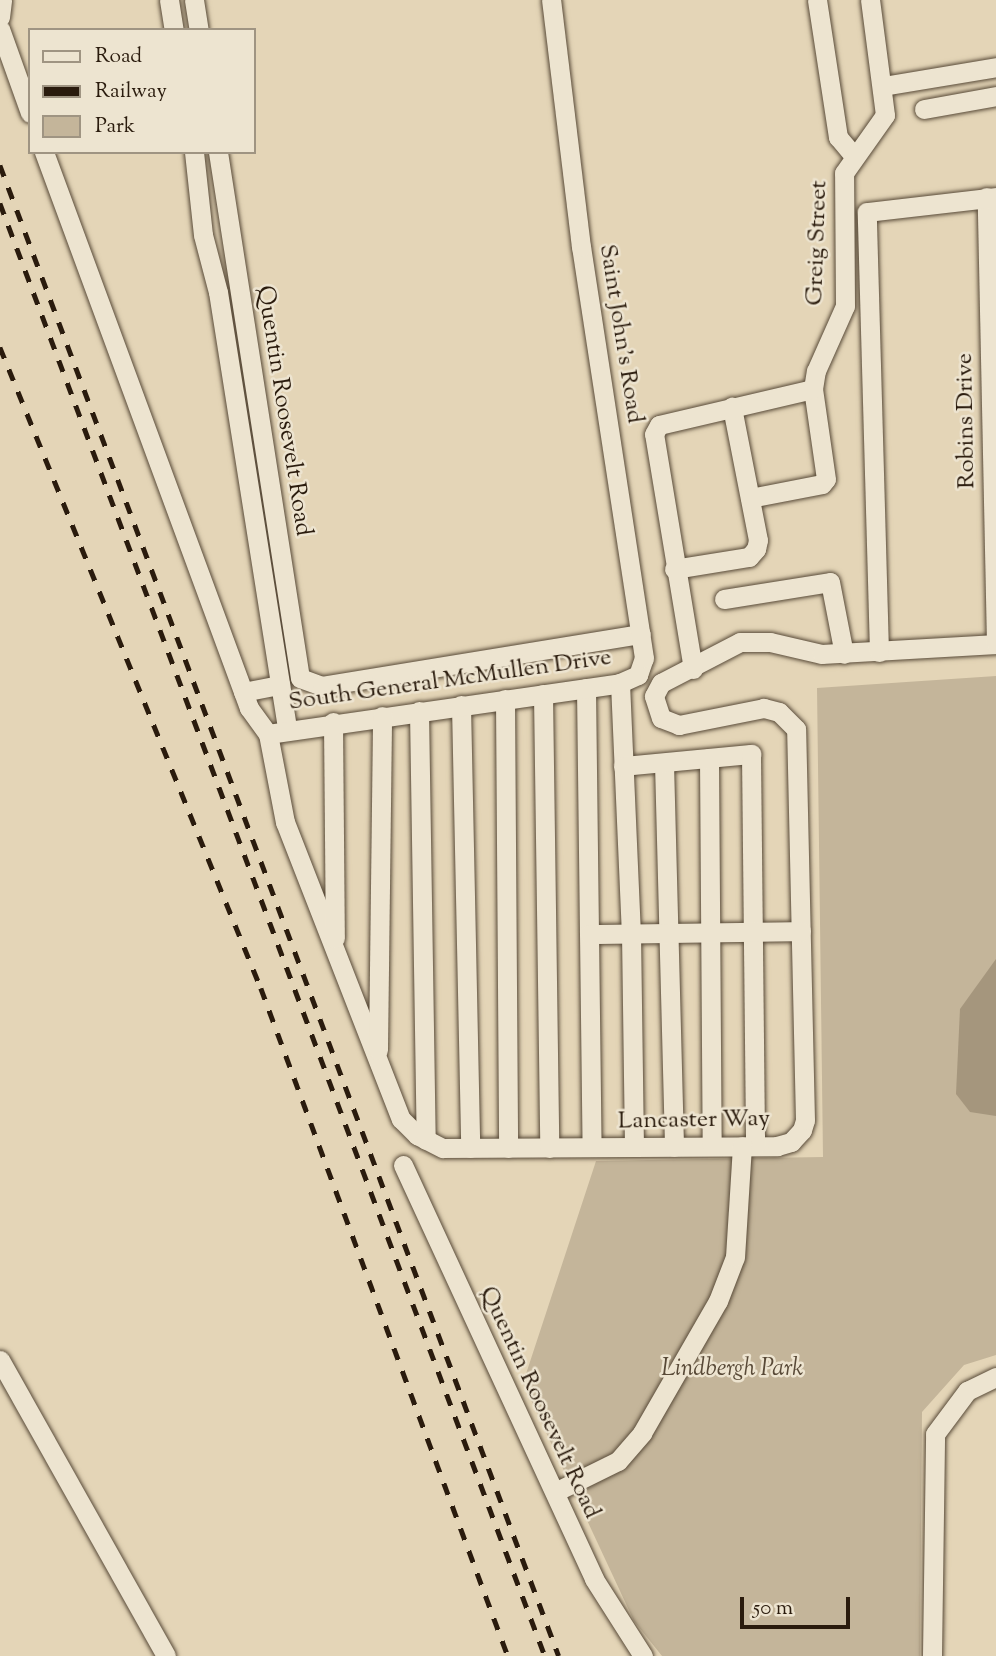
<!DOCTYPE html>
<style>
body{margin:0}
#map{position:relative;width:996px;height:1656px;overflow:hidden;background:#e4d5b7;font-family:"Sorts Mill Goudy",serif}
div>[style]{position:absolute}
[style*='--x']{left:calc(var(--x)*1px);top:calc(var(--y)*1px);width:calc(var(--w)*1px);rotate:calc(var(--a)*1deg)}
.green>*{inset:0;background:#c4b59a}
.water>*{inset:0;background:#a5967d}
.roads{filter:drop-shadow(0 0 2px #584a38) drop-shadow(0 0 2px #584a38)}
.minor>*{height:19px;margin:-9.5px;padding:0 9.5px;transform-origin:9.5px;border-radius:9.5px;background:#ede4d0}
.rail>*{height:4.5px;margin-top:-2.25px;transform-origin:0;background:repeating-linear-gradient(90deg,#2a1b0d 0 12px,transparent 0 24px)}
span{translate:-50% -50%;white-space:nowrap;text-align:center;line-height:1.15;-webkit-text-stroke:5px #ede4d0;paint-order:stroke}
.street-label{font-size:24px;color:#2a1b0d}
.park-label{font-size:24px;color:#584937;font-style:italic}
.legend{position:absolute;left:28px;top:28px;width:228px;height:126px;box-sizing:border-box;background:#ede4d0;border:2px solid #9f9482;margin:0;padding:9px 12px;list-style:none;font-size:21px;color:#2a1b0d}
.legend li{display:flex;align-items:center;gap:14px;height:35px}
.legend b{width:35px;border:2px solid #9f9482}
.scale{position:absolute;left:740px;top:1597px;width:110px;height:32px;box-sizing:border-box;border:4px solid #2a1b0d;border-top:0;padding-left:9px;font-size:21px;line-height:24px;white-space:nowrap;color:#2a1b0d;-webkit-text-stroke:5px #ede4d0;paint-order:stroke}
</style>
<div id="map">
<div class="green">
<div style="clip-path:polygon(996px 676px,996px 1355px,964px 1365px,922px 1412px,920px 1656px,662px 1656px,634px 1621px,523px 1383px,596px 1161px,823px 1157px,817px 688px)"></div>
</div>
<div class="water">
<div style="clip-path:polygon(996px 959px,996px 1116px,970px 1112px,956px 1094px,960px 1009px)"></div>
</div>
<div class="roads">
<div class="minor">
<div style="--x:169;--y:0;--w:30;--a:81"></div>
<div style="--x:194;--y:0;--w:30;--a:81"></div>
<div style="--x:817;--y:0;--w:139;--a:81.3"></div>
<div style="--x:838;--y:137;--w:25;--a:50"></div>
<div style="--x:0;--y:17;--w:17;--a:-83"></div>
<div style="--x:0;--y:29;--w:89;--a:70.3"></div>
<div style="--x:883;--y:86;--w:115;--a:-9.5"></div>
<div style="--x:924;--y:109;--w:73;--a:-10.2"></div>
<div style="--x:44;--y:152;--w:593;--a:69.76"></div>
<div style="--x:249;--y:708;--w:32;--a:54"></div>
<div style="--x:268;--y:734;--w:90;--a:79.1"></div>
<div style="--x:285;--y:822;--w:319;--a:68.7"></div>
<div style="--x:401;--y:1119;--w:23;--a:45"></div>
<div style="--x:417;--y:1135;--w:29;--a:27"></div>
<div style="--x:443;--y:1148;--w:334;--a:-0.3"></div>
<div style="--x:777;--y:1146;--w:15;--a:-16"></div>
<div style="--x:791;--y:1142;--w:16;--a:-47"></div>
<div style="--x:802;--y:1130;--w:10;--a:-73"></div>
<div style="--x:805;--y:1120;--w:391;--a:-91.3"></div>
<div style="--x:796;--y:729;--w:24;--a:-135"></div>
<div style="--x:779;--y:712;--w:16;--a:-165"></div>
<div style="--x:764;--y:708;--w:87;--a:168.7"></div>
<div style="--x:679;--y:725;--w:19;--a:-159"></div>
<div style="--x:661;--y:718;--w:23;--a:-108"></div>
<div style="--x:654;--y:696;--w:15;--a:-62"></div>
<div style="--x:661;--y:683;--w:89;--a:-27.4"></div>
<div style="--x:740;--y:642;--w:30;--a:0"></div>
<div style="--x:770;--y:642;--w:53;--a:13"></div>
<div style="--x:822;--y:654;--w:174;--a:-3.3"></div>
<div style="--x:996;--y:644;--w:447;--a:-91.2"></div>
<div style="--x:194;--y:152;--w:83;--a:83.8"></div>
<div style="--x:203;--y:235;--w:59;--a:75.3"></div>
<div style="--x:218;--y:292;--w:443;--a:81"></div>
<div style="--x:218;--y:152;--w:532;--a:81.14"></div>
<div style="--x:300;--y:678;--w:23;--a:20"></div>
<div style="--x:322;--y:686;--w:323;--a:-9.3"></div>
<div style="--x:750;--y:498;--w:73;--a:-11"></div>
<div style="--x:822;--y:484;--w:6;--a:-51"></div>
<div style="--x:826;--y:479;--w:91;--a:-98.2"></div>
<div style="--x:674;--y:569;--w:76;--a:-9.1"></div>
<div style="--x:749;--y:557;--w:11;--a:-49"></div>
<div style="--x:756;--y:549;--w:9;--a:-77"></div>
<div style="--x:758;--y:540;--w:136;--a:-101.1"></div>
<div style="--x:724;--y:599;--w:107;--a:-9.1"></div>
<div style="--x:830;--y:582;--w:73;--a:79"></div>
<div style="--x:879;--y:652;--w:440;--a:-91.6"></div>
<div style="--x:867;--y:212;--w:130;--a:-6.6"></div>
<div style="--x:693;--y:669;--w:238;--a:-99.4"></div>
<div style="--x:654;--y:434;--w:10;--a:-61"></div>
<div style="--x:659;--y:425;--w:158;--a:-13.2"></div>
<div style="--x:813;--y:389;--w:18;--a:-81"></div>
<div style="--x:816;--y:371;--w:71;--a:-66"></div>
<div style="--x:845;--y:306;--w:133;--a:-90.4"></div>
<div style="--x:844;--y:173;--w:71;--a:-54.7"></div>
<div style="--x:885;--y:115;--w:116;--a:-97.4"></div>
<div style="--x:620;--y:683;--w:250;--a:87.5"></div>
<div style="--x:631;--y:933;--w:214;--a:89.2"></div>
<div style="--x:586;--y:688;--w:459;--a:89.3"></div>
<div style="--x:243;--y:692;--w:38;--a:-11"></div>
<div style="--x:543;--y:694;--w:454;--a:89.2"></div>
<div style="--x:505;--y:699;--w:449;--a:89.6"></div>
<div style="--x:461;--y:705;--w:443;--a:88.8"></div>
<div style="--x:419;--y:711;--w:429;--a:89.1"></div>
<div style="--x:333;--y:722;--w:216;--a:89.5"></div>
<div style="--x:268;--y:734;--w:356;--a:-8.2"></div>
<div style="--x:620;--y:683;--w:20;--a:-24"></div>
<div style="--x:638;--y:675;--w:18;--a:-71"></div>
<div style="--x:644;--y:658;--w:416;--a:-98.7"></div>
<div style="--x:581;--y:247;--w:249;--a:-96.9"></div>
<div style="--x:709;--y:758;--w:388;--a:89.6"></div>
<div style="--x:664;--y:763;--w:384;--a:88.5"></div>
<div style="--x:623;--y:766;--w:129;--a:-5.4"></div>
<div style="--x:751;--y:754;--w:392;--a:89.4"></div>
<div style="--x:589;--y:934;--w:212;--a:-0.8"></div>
<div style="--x:378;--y:1050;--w:334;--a:-89.3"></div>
<div style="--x:403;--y:1165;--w:456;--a:65.2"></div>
<div style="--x:594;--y:1579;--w:91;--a:57.5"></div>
<div style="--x:0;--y:1360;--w:339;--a:60.7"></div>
<div style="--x:555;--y:1492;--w:70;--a:-26.2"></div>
<div style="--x:618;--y:1461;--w:37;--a:-49"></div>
<div style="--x:642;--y:1433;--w:152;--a:-60.1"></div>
<div style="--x:718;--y:1301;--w:47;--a:-68.9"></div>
<div style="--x:735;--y:1257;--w:111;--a:-86.4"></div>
<div style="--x:932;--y:1656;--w:222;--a:-89.2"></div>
<div style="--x:935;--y:1434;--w:54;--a:-53.3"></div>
<div style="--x:967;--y:1391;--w:32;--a:-26"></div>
</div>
</div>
<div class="rail">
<div style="--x:0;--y:165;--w:1592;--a:69.45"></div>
<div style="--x:0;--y:203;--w:1552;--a:69.44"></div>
<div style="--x:0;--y:347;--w:692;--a:67.85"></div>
<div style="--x:261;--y:988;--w:712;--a:69.71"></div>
</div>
<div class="street-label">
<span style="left:818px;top:243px;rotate:-88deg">Greig Street</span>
<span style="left:620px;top:334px;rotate:81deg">Saint John's Road</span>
<span style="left:283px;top:411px;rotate:81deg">Quentin Roosevelt Road</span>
<span style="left:967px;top:421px;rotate:-91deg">Robins Drive</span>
<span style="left:450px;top:681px;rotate:-8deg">South General McMullen Drive</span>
<span style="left:694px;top:1121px;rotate:-1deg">Lancaster Way</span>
<span style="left:539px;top:1403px;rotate:65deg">Quentin Roosevelt Road</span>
</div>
<div class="park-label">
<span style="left:732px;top:1370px">Lindbergh Park</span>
</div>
<ul class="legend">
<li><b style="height:9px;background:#ede4d0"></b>Road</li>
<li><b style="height:9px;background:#2a1b0d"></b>Railway</li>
<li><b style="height:19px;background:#c4b59a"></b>Park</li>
</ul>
<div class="scale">50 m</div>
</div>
